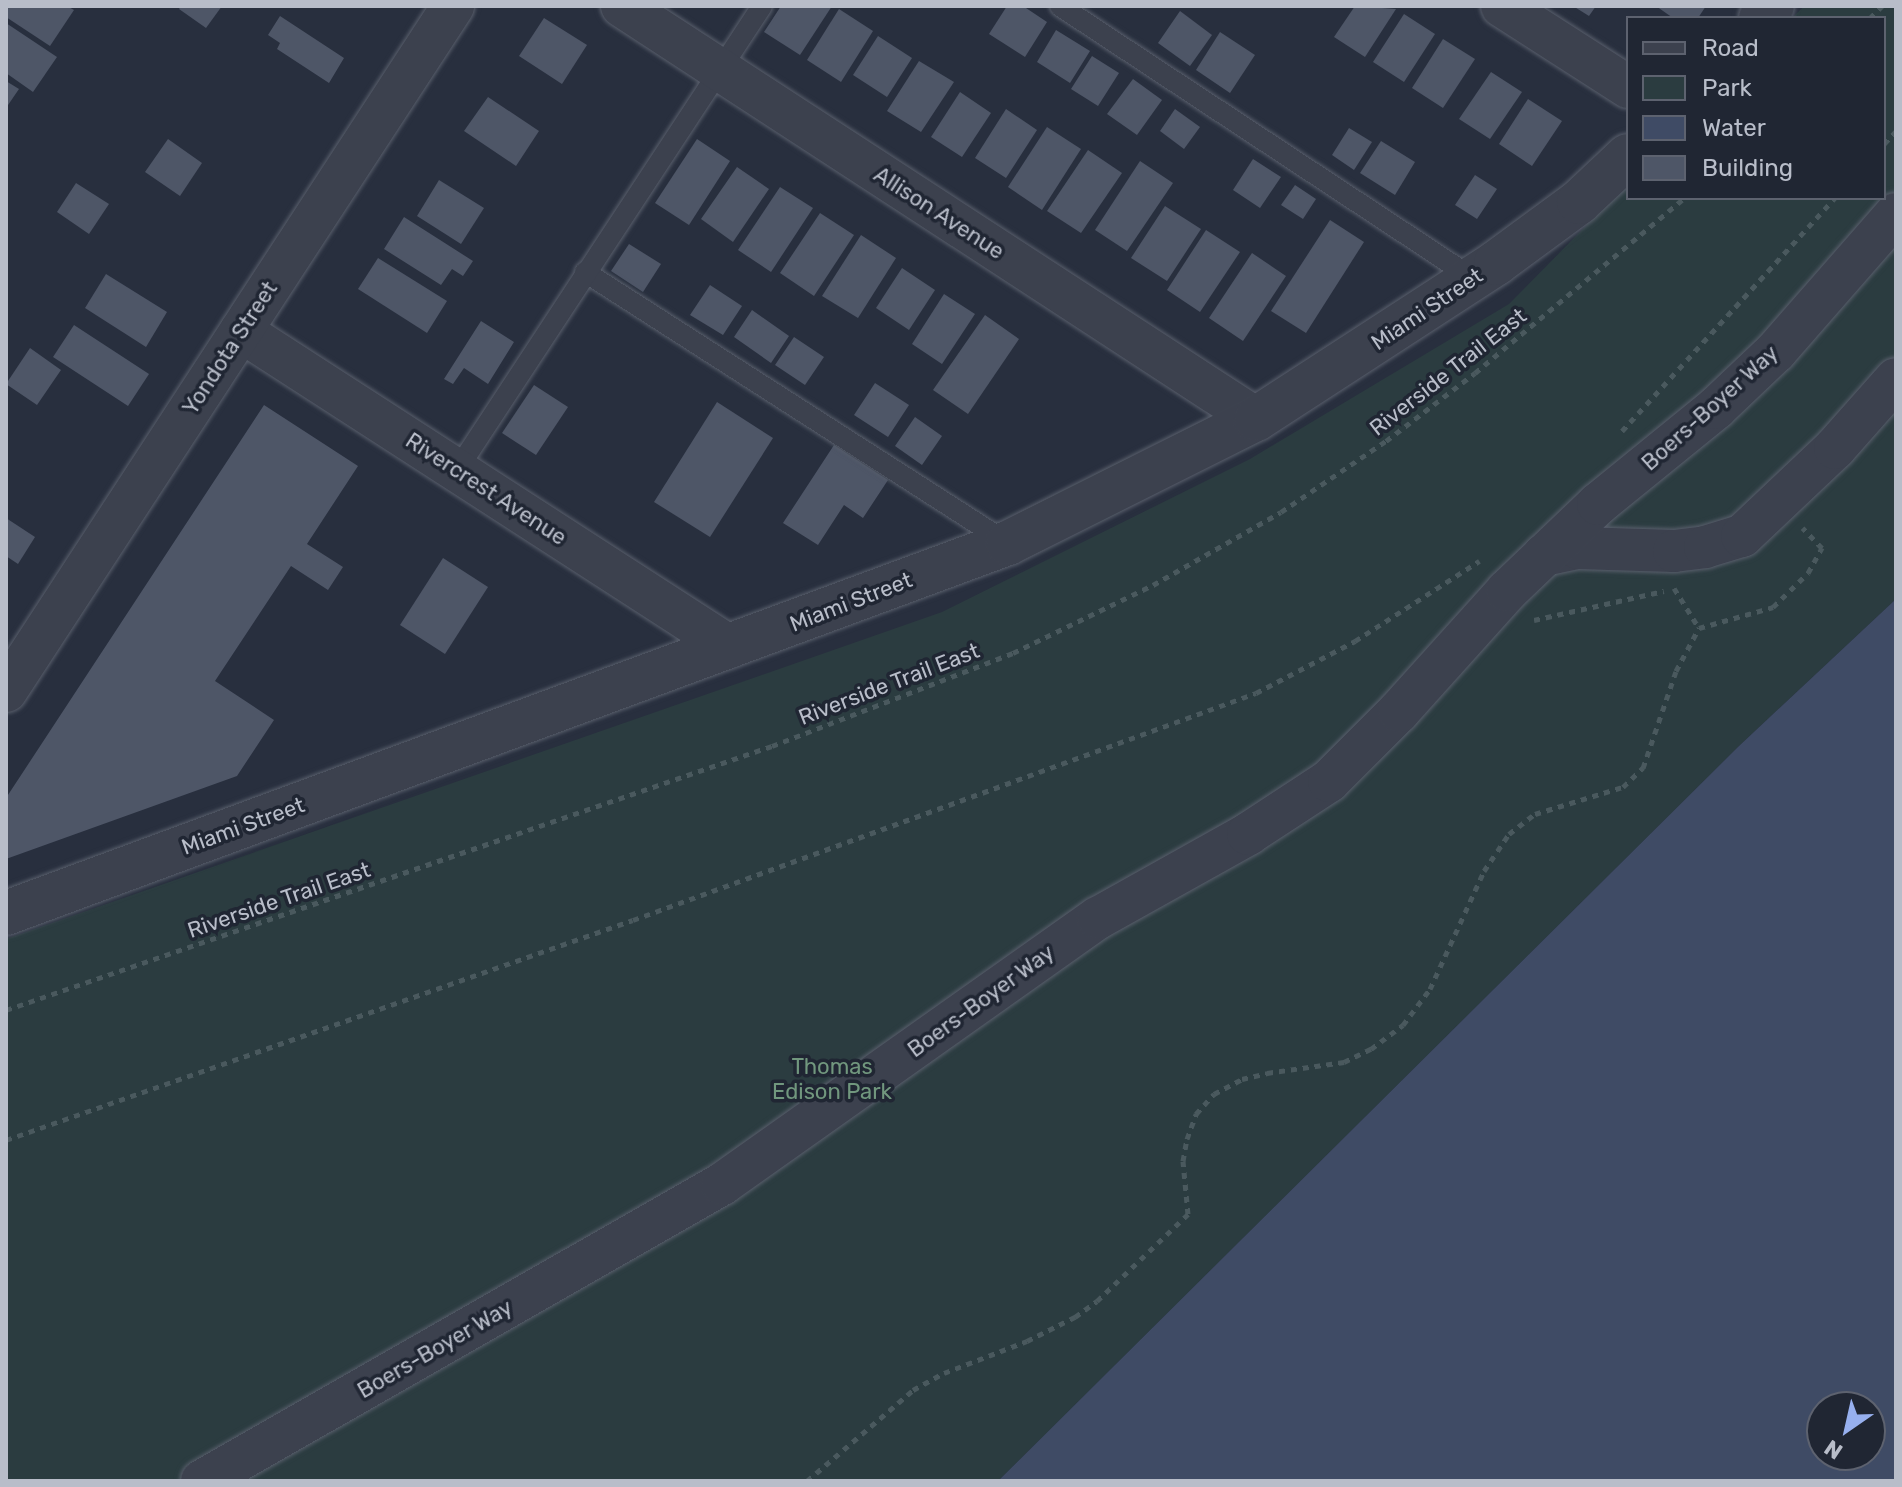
<!DOCTYPE html>
<style>
body{margin:0}
#map{position:relative;width:1902px;height:1487px;overflow:hidden;background:#282f3e;font-family:Rubik,sans-serif}
div>[style]{position:absolute}
[style*='--x']{left:calc(var(--x)*1px);top:calc(var(--y)*1px);width:calc(var(--w)*1px);rotate:calc(var(--a)*1deg)}
.green>*{inset:0;background:#2b3c40}
.water>*{inset:0;background:#3f4b65}
.building>*{inset:0;background:#4e5667}
.path>*{height:5px;margin-top:-2.5px;transform-origin:0;background:repeating-linear-gradient(90deg,#4a595e 0 6px,transparent 0 12px)}
.roads{filter:drop-shadow(0 0 2px #595f6c) drop-shadow(0 0 2px #595f6c)}
.service>*{height:20px;margin:-10px;padding:0 10px;transform-origin:10px;border-radius:10px;background:#3c414e}
.minor>*{height:42px;margin:-21px;padding:0 21px;transform-origin:21px;border-radius:21px;background:#3c414e}
.tertiary>*{height:44px;margin:-22px;padding:0 22px;transform-origin:22px;border-radius:22px;background:#3c414e}
span{translate:-50% -50%;white-space:nowrap;text-align:center;line-height:1.15;-webkit-text-stroke:7px #202633;paint-order:stroke}
.street-label{font-size:22px;color:#b8bdc9}
.park-label{font-size:22px;color:#71977e}
.frame{position:absolute;inset:0;border:8px solid #b8bdc9;pointer-events:none}
.legend{position:absolute;left:1626px;top:16px;width:260px;height:184px;box-sizing:border-box;background:#202633;border:2px solid #5d626f;margin:0;padding:10px 14px;list-style:none;font-size:24px;color:#b8bdc9}
.legend li{display:flex;align-items:center;gap:16px;height:40px}
.legend b{width:40px;border:2px solid #5d626f}
.north{position:absolute;left:1806px;top:1391px;width:80px;height:80px;box-sizing:border-box;background:#202633;border:2px solid #5d626f;border-radius:50%;rotate:214deg;font-size:22px;font-weight:700;line-height:32px;text-align:center;color:#b8bdc9}
.north::after{content:'';display:block;margin:auto;width:28px;height:36px;background:#97b0ef;clip-path:polygon(50% 0,100% 100%,50% 72%,0 100%)}
</style>
<div id="map">
<div class="green">
<div style="clip-path:polygon(1804px 6px,1896px 6px,1896px 599px,1739px 746px,998px 1481px,6px 1481px,6px 939px,942px 612px,1250px 459px,1509px 304px,1628px 183px,1628px 198px,1884px 198px,1884px 18px,1792px 18px)"></div>
</div>
<div class="water">
<div style="clip-path:polygon(evenodd,1896px 599px,1896px 1481px,998px 1481px,1739px 746px,1896px 599px,1822px 1407px,1870px 1407px,1870px 1455px,1822px 1455px,1822px 1407px)"></div>
</div>
<div class="building">
<div style="clip-path:polygon(6px 6px,67px 6px,74px 10px,50px 46px,6px 17px)"></div>
<div style="clip-path:polygon(181px 6px,222px 6px,206px 28px,179px 9px)"></div>
<div style="clip-path:polygon(781px 6px,832px 6px,800px 55px,764px 32px)"></div>
<div style="clip-path:polygon(1007px 6px,1023px 6px,1047px 22px,1025px 57px,989px 34px)"></div>
<div style="clip-path:polygon(1355px 6px,1396px 9px,1365px 57px,1334px 37px)"></div>
<div style="clip-path:polygon(1573px 6px,1596px 6px,1589px 16px)"></div>
<div style="clip-path:polygon(1656px 6px,1706px 6px,1698px 18px,1673px 18px)"></div>
<div style="clip-path:polygon(839px 9px,873px 31px,841px 82px,807px 60px)"></div>
<div style="clip-path:polygon(1180px 11px,1212px 35px,1190px 66px,1158px 43px)"></div>
<div style="clip-path:polygon(1404px 14px,1435px 34px,1404px 82px,1373px 62px)"></div>
<div style="clip-path:polygon(280px 16px,344px 58px,329px 83px,277px 49px,280px 43px,268px 35px)"></div>
<div style="clip-path:polygon(544px 18px,587px 45px,562px 84px,519px 56px)"></div>
<div style="clip-path:polygon(6px 23px,57px 57px,33px 92px,6px 73px)"></div>
<div style="clip-path:polygon(1056px 30px,1090px 51px,1070px 83px,1037px 62px)"></div>
<div style="clip-path:polygon(1220px 32px,1255px 55px,1230px 93px,1196px 70px)"></div>
<div style="clip-path:polygon(878px 36px,912px 58px,887px 97px,853px 75px)"></div>
<div style="clip-path:polygon(1443px 39px,1475px 59px,1443px 108px,1412px 88px)"></div>
<div style="clip-path:polygon(1092px 56px,1119px 73px,1098px 106px,1071px 89px)"></div>
<div style="clip-path:polygon(919px 61px,954px 82px,921px 132px,887px 111px)"></div>
<div style="clip-path:polygon(1491px 72px,1522px 92px,1490px 139px,1459px 119px)"></div>
<div style="clip-path:polygon(1133px 79px,1162px 100px,1137px 135px,1107px 114px)"></div>
<div style="clip-path:polygon(6px 81px,19px 89px,6px 108px)"></div>
<div style="clip-path:polygon(960px 92px,991px 113px,962px 157px,931px 137px)"></div>
<div style="clip-path:polygon(488px 97px,539px 131px,516px 166px,464px 131px)"></div>
<div style="clip-path:polygon(1528px 99px,1562px 121px,1532px 166px,1499px 144px)"></div>
<div style="clip-path:polygon(1006px 109px,1037px 130px,1006px 178px,975px 158px)"></div>
<div style="clip-path:polygon(1175px 109px,1200px 127px,1184px 149px,1160px 131px)"></div>
<div style="clip-path:polygon(1047px 127px,1081px 149px,1042px 210px,1008px 187px)"></div>
<div style="clip-path:polygon(1349px 128px,1372px 142px,1354px 170px,1332px 155px)"></div>
<div style="clip-path:polygon(168px 139px,202px 163px,180px 196px,145px 172px)"></div>
<div style="clip-path:polygon(697px 139px,730px 161px,689px 225px,655px 203px)"></div>
<div style="clip-path:polygon(1381px 141px,1415px 162px,1395px 195px,1360px 173px)"></div>
<div style="clip-path:polygon(1088px 150px,1122px 173px,1081px 233px,1047px 211px)"></div>
<div style="clip-path:polygon(1253px 159px,1281px 177px,1260px 208px,1233px 190px)"></div>
<div style="clip-path:polygon(1140px 161px,1173px 183px,1127px 251px,1095px 230px)"></div>
<div style="clip-path:polygon(737px 167px,769px 189px,733px 242px,701px 219px)"></div>
<div style="clip-path:polygon(1475px 175px,1497px 189px,1477px 219px,1455px 205px)"></div>
<div style="clip-path:polygon(439px 180px,484px 208px,461px 244px,417px 216px)"></div>
<div style="clip-path:polygon(76px 183px,109px 204px,89px 234px,57px 212px)"></div>
<div style="clip-path:polygon(1295px 185px,1316px 199px,1303px 219px,1281px 205px)"></div>
<div style="clip-path:polygon(780px 187px,813px 208px,771px 272px,738px 250px)"></div>
<div style="clip-path:polygon(1165px 206px,1201px 229px,1167px 281px,1131px 258px)"></div>
<div style="clip-path:polygon(820px 213px,854px 235px,814px 296px,780px 273px)"></div>
<div style="clip-path:polygon(404px 217px,473px 261px,463px 276px,452px 269px,441px 285px,384px 249px)"></div>
<div style="clip-path:polygon(1330px 220px,1364px 242px,1306px 333px,1271px 311px)"></div>
<div style="clip-path:polygon(1206px 230px,1240px 252px,1200px 312px,1167px 290px)"></div>
<div style="clip-path:polygon(861px 235px,896px 258px,858px 318px,822px 296px)"></div>
<div style="clip-path:polygon(629px 244px,661px 264px,643px 292px,611px 271px)"></div>
<div style="clip-path:polygon(1252px 253px,1286px 276px,1243px 341px,1209px 318px)"></div>
<div style="clip-path:polygon(378px 258px,447px 301px,427px 333px,358px 289px)"></div>
<div style="clip-path:polygon(902px 268px,935px 290px,909px 330px,876px 308px)"></div>
<div style="clip-path:polygon(106px 274px,167px 312px,146px 347px,85px 308px)"></div>
<div style="clip-path:polygon(710px 285px,742px 306px,723px 335px,690px 315px)"></div>
<div style="clip-path:polygon(944px 294px,975px 314px,942px 364px,912px 344px)"></div>
<div style="clip-path:polygon(752px 310px,789px 336px,771px 363px,734px 337px)"></div>
<div style="clip-path:polygon(985px 315px,1019px 339px,968px 414px,933px 390px)"></div>
<div style="clip-path:polygon(481px 321px,514px 342px,488px 384px,464px 368px,453px 384px,444px 379px)"></div>
<div style="clip-path:polygon(74px 325px,149px 374px,128px 406px,53px 357px)"></div>
<div style="clip-path:polygon(794px 337px,824px 357px,805px 385px,775px 365px)"></div>
<div style="clip-path:polygon(30px 348px,61px 370px,37px 405px,6px 384px)"></div>
<div style="clip-path:polygon(875px 383px,909px 405px,888px 437px,854px 415px)"></div>
<div style="clip-path:polygon(534px 385px,568px 407px,536px 455px,502px 433px)"></div>
<div style="clip-path:polygon(717px 402px,773px 438px,710px 537px,654px 502px)"></div>
<div style="clip-path:polygon(264px 405px,358px 466px,307px 544px,343px 567px,328px 590px,291px 566px,215px 681px,274px 720px,237px 776px,6px 859px,6px 798px)"></div>
<div style="clip-path:polygon(915px 417px,942px 436px,922px 465px,895px 446px)"></div>
<div style="clip-path:polygon(834px 445px,888px 480px,863px 518px,844px 505px,818px 545px,783px 523px)"></div>
<div style="clip-path:polygon(6px 518px,35px 537px,18px 564px,6px 556px)"></div>
<div style="clip-path:polygon(443px 558px,488px 587px,445px 654px,400px 625px)"></div>
</div>
<div class="path">
<div style="--x:1870;--y:18;--w:17;--a:-45"></div>
<div style="--x:1884;--y:144;--w:18;--a:-47"></div>
<div style="--x:1622;--y:431;--w:316;--a:-47.6"></div>
<div style="--x:1674;--y:588;--w:47;--a:58"></div>
<div style="--x:1534;--y:620;--w:133;--a:-12.6"></div>
<div style="--x:6;--y:1010;--w:810;--a:-19.02"></div>
<div style="--x:772;--y:746;--w:258;--a:-21.1"></div>
<div style="--x:1013;--y:653;--w:156;--a:-25.9"></div>
<div style="--x:1153;--y:585;--w:147;--a:-29.7"></div>
<div style="--x:1281;--y:512;--w:127;--a:-34.1"></div>
<div style="--x:1386;--y:441;--w:112;--a:-37.4"></div>
<div style="--x:1475;--y:373;--w:273;--a:-39.9"></div>
<div style="--x:6;--y:1140;--w:664;--a:-19.33"></div>
<div style="--x:633;--y:920;--w:663;--a:-20.02"></div>
<div style="--x:1256;--y:693;--w:112;--a:-27.7"></div>
<div style="--x:1355;--y:641;--w:148;--a:-32.8"></div>
<div style="--x:807;--y:1481;--w:140;--a:-40.6"></div>
<div style="--x:913;--y:1390;--w:35;--a:-29"></div>
<div style="--x:944;--y:1373;--w:89;--a:-21.1"></div>
<div style="--x:1027;--y:1341;--w:54;--a:-26.6"></div>
<div style="--x:1075;--y:1317;--w:27;--a:-36"></div>
<div style="--x:1097;--y:1301;--w:126;--a:-43.7"></div>
<div style="--x:1188;--y:1214;--w:53;--a:-95.4"></div>
<div style="--x:1183;--y:1161;--w:22;--a:-80"></div>
<div style="--x:1187;--y:1139;--w:27;--a:-70"></div>
<div style="--x:1196;--y:1114;--w:27;--a:-48"></div>
<div style="--x:1214;--y:1094;--w:32;--a:-28"></div>
<div style="--x:1242;--y:1079;--w:26;--a:-13"></div>
<div style="--x:1267;--y:1073;--w:78;--a:-8.1"></div>
<div style="--x:1344;--y:1062;--w:30;--a:-26"></div>
<div style="--x:1371;--y:1049;--w:40;--a:-37"></div>
<div style="--x:1403;--y:1025;--w:45;--a:-53.1"></div>
<div style="--x:1430;--y:989;--w:130;--a:-65.4"></div>
<div style="--x:1484;--y:871;--w:45;--a:-56"></div>
<div style="--x:1509;--y:834;--w:33;--a:-38"></div>
<div style="--x:1535;--y:814;--w:92;--a:-17.1"></div>
<div style="--x:1623;--y:787;--w:28;--a:-44"></div>
<div style="--x:1643;--y:768;--w:102;--a:-71.2"></div>
<div style="--x:1676;--y:671;--w:49;--a:-61.9"></div>
<div style="--x:1699;--y:628;--w:77;--a:-15.8"></div>
<div style="--x:1773;--y:607;--w:49;--a:-44.2"></div>
<div style="--x:1808;--y:573;--w:29;--a:-61"></div>
<div style="--x:1822;--y:548;--w:28;--a:-134"></div>
</div>
<div class="roads">
<div class="service">
<div style="--x:1060;--y:6;--w:495;--a:33.4"></div>
<div style="--x:585;--y:272;--w:500;--a:32.67"></div>
<div style="--x:457;--y:470;--w:555;--a:-56.68"></div>
</div>
<div class="minor">
<div style="--x:622;--y:6;--w:757;--a:33.08"></div>
<div style="--x:1502;--y:6;--w:150;--a:32.7"></div>
<div style="--x:241;--y:331;--w:582;--a:32.87"></div>
<div style="--x:1544;--y:555;--w:35;--a:-12"></div>
<div style="--x:1578;--y:548;--w:96;--a:1.8"></div>
<div style="--x:1674;--y:551;--w:31;--a:-7"></div>
<div style="--x:1705;--y:547;--w:39;--a:-17"></div>
<div style="--x:1742;--y:536;--w:128;--a:-43.4"></div>
<div style="--x:1835;--y:448;--w:92;--a:-48.5"></div>
<div style="--x:6;--y:691;--w:818;--a:-56.87"></div>
<div style="--x:202;--y:1481;--w:599;--a:-29.73"></div>
<div style="--x:722;--y:1184;--w:461;--a:-35.3"></div>
<div style="--x:1098;--y:918;--w:172;--a:-29.2"></div>
<div style="--x:1248;--y:834;--w:97;--a:-33.2"></div>
<div style="--x:1329;--y:781;--w:99;--a:-45"></div>
<div style="--x:1399;--y:711;--w:161;--a:-48"></div>
<div style="--x:1507;--y:591;--w:126;--a:-43.7"></div>
<div style="--x:1598;--y:504;--w:152;--a:-39.1"></div>
<div style="--x:1716;--y:408;--w:83;--a:-43.5"></div>
<div style="--x:1776;--y:351;--w:182;--a:-48.8"></div>
</div>
<div class="tertiary">
<div style="--x:1761;--y:18;--w:16;--a:-47"></div>
<div style="--x:6;--y:913;--w:1068;--a:-20.27"></div>
<div style="--x:1008;--y:543;--w:277;--a:-26.6"></div>
<div style="--x:1256;--y:419;--w:286;--a:-33"></div>
<div style="--x:1496;--y:263;--w:103;--a:-36.3"></div>
<div style="--x:1579;--y:202;--w:67;--a:-43.2"></div>
</div>
</div>
<div class="street-label">
<span style="left:939px;top:213px;rotate:33deg">Allison Avenue</span>
<span style="left:1427px;top:309px;rotate:-34deg">Miami Street</span>
<span style="left:230px;top:348px;rotate:-57deg">Yondota Street</span>
<span style="left:1448px;top:372px;rotate:-38deg">Riverside Trail East</span>
<span style="left:1710px;top:408px;rotate:-42deg">Boers-Boyer Way</span>
<span style="left:486px;top:489px;rotate:33deg">Rivercrest Avenue</span>
<span style="left:851px;top:602px;rotate:-21deg">Miami Street</span>
<span style="left:889px;top:684px;rotate:-21deg">Riverside Trail East</span>
<span style="left:243px;top:826px;rotate:-20deg">Miami Street</span>
<span style="left:279px;top:900px;rotate:-19deg">Riverside Trail East</span>
<span style="left:981px;top:1001px;rotate:-36deg">Boers-Boyer Way</span>
<span style="left:435px;top:1349px;rotate:-30deg">Boers-Boyer Way</span>
</div>
<div class="park-label">
<span style="left:832px;top:1079px">Thomas<br>Edison Park</span>
</div>
<div class="frame"></div>
<ul class="legend">
<li><b style="height:10px;background:#3c414e"></b>Road</li>
<li><b style="height:22px;background:#2b3c40"></b>Park</li>
<li><b style="height:22px;background:#3f4b65"></b>Water</li>
<li><b style="height:22px;background:#4e5667"></b>Building</li>
</ul>
<div class="north">N</div>
</div>
